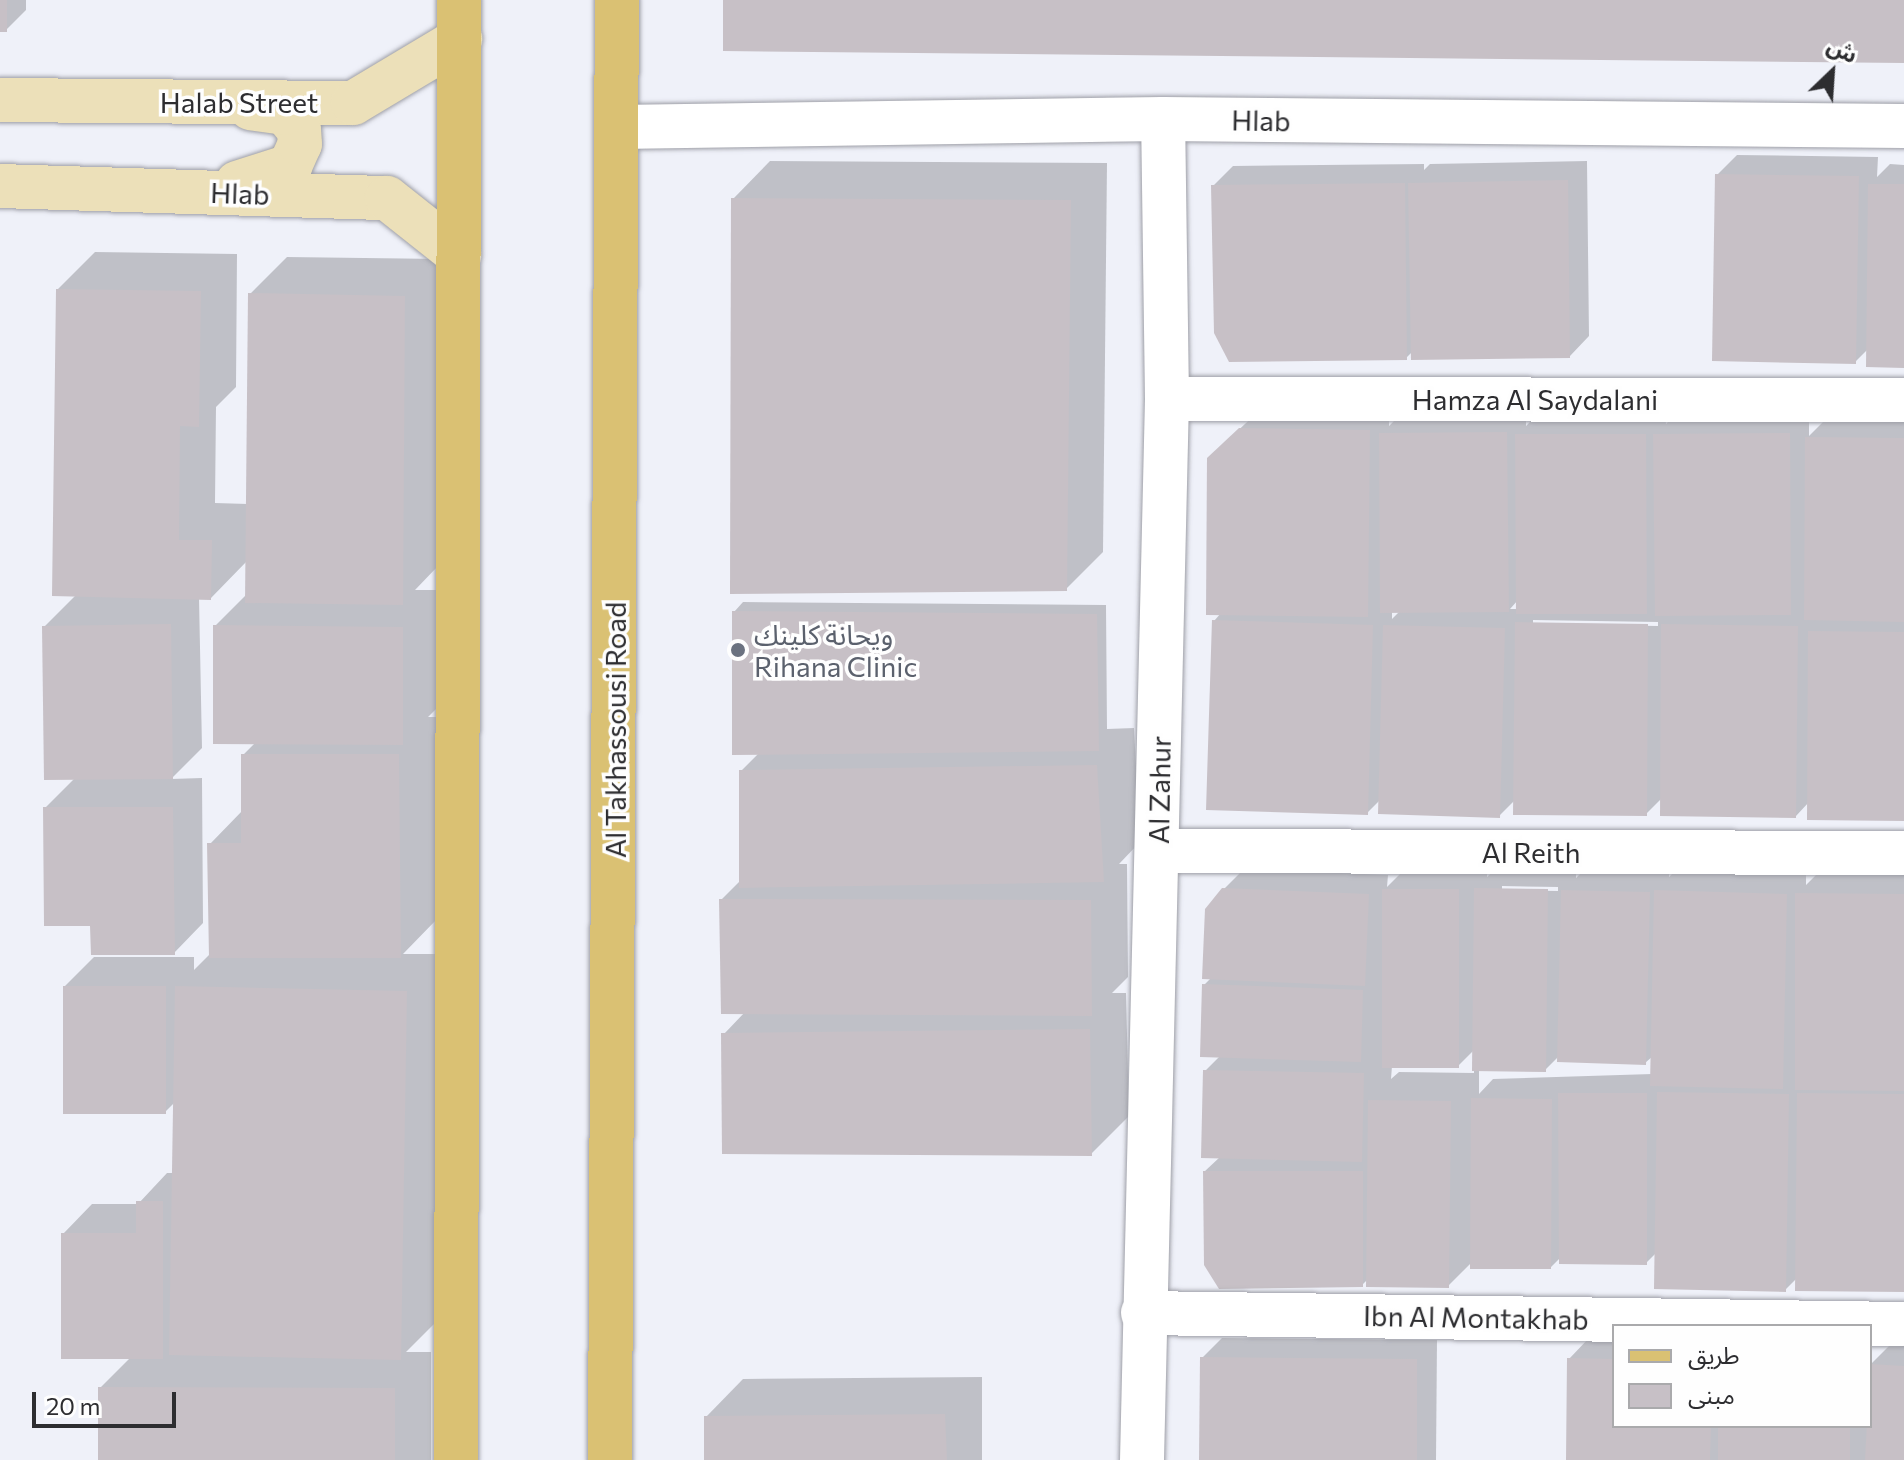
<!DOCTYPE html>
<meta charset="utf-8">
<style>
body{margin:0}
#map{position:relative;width:1904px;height:1460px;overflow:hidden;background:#eff1f9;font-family:Commissioner,"Noto Sans Arabic",sans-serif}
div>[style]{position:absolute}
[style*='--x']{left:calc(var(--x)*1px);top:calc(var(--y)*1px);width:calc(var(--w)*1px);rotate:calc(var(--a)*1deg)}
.shadow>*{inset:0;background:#0003}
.building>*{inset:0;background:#c7c0c6}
.roads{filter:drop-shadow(0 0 2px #9e9fa7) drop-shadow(0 0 2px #9e9fa7)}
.street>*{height:44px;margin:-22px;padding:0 22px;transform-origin:22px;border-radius:22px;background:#fff}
.secondary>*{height:44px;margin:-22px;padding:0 22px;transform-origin:22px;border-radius:22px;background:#ece0b9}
.primary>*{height:44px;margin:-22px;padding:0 22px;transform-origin:22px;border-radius:22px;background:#dac173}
.dots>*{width:22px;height:22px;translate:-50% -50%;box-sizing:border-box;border:4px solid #fefefe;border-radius:50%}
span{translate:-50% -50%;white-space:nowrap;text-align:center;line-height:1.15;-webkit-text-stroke:7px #fefefe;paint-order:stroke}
.street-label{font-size:28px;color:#2d2d30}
.worship-label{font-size:28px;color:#5b616d}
.left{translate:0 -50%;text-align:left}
.legend{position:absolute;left:1612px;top:1324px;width:260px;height:104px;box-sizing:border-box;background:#fefefe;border:2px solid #aaaaac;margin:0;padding:10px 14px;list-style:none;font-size:24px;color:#2d2d30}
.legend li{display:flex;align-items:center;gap:16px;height:40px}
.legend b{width:40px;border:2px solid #aaaaac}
.north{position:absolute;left:1792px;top:32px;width:80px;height:80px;-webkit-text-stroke:6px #fefefe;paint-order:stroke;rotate:25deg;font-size:22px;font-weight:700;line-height:32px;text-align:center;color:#2d2d30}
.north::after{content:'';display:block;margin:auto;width:28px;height:36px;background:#2d2d30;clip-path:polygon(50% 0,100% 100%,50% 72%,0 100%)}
.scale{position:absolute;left:32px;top:1392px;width:144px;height:36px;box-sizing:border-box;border:4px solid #2d2d30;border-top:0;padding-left:10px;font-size:24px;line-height:28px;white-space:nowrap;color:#2d2d30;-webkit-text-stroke:6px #fefefe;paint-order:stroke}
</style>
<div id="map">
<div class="shadow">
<div style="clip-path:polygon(0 0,26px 0,26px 10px,6px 30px,0 30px)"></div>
<div style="clip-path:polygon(1737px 155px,1878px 157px,1877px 177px,1890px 164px,1904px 165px,1904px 366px,1868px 349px,1855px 362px,1717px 175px)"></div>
<div style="clip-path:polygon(770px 161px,1107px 163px,1103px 552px,1066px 589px,733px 199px)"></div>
<div style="clip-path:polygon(1587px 161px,1589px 336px,1570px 356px,1413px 351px,1406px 358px,1213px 186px,1233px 166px,1424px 164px,1424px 170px,1430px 164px)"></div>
<div style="clip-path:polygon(95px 252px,237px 254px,236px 387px,216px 407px,215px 503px,248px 504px,250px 294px,287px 257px,442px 259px,439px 565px,415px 590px,439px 590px,439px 706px,428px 717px,436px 717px,438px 918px,403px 954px,443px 954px,438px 1320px,406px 1352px,431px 1352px,431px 1460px,100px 1460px,100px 1388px,131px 1357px,63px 1234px,92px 1204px,138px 1204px,167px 1173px,174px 1173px,176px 1101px,165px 1112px,65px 986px,94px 957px,194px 957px,194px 970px,211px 953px,210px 844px,243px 810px,243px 755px,256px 742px,215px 626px,247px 594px,247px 561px,211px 598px,199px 597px,202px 748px,171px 779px,202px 778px,203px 923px,174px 953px,92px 924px,45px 808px,75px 778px,44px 627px,76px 595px,58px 289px)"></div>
<div style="clip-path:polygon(evenodd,1261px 409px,1389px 411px,1389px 426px,1401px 414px,1526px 413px,1526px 426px,1537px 415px,1665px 415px,1666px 424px,1675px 415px,1809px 414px,1809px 436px,1827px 418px,1904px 419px,1904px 819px,1809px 802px,1796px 816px,1662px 798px,1646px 814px,1515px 800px,1499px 816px,1380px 800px,1367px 813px,1214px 621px,1221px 613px,1230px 438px,1261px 409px,1518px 600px,1518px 609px,1510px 609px,1518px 600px,1261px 409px,1392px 611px,1400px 611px,1392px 619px,1392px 611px,1261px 409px,1533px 620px,1658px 622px,1658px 626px,1533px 624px,1533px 620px)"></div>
<div style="clip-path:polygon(743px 602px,1106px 605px,1107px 729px,1134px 728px,1140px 842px,1119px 864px,1127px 864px,1128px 977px,1112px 993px,1126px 993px,1129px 1116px,1091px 1154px,724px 1034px,745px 1012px,721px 900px,741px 880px,741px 771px,759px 753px,734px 612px)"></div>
<div style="clip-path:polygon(evenodd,1487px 860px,1487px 877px,1505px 860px,1576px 861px,1576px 878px,1583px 871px,1669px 873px,1669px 877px,1676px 870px,1806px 875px,1806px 885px,1817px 874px,1904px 874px,1904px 1290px,1797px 1278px,1785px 1290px,1657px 1252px,1646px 1263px,1561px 1257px,1551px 1267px,1472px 1262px,1448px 1286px,1368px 1279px,1362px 1285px,1205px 1171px,1220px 1157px,1205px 1071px,1220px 1056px,1204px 985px,1211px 978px,1224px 889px,1244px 869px,1388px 875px,1387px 887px,1413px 861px,1487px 860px,1502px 886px,1558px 887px,1558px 891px,1502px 890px,1502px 886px,1487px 860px,1474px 1050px,1474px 1073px,1399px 1072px,1391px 1079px,1392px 1066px,1458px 1066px,1474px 1050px,1487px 860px,1559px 1056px,1645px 1063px,1653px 1056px,1652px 1074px,1493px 1079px,1479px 1094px,1479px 1069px,1545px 1070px,1559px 1056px)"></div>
<div style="clip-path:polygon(1222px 1338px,1437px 1340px,1436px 1460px,1201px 1460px,1202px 1358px)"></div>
<div style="clip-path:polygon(1588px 1339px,1614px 1340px,1614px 1426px,1870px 1426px,1870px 1365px,1890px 1345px,1904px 1346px,1904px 1460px,1568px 1460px,1569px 1359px)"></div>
<div style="clip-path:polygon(982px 1377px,982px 1460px,706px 1460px,706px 1417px,743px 1379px)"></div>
</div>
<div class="building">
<div style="clip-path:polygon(0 0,7px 0,7px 32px,0 32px)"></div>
<div style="clip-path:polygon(723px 0,1904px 0,1904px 63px,723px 51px)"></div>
<div style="clip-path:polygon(1715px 174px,1859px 176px,1856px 364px,1712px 361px)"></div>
<div style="clip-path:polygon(1568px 180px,1570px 358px,1411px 360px,1408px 183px)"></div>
<div style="clip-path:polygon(1405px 183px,1407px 360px,1229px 362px,1214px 333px,1211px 185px)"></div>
<div style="clip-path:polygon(1868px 184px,1904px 184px,1904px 368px,1866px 367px)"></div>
<div style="clip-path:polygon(731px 198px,1071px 200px,1067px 591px,730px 594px)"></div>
<div style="clip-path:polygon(56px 289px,201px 291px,199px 427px,180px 426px,179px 540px,212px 540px,211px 600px,52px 596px)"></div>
<div style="clip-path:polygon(248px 293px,405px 296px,403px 605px,245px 603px)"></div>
<div style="clip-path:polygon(1239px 428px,1370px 430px,1368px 617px,1206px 615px,1207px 458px)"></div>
<div style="clip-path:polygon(1507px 432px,1509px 612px,1380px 613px,1379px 433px)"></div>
<div style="clip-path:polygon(1790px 433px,1791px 615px,1655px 616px,1653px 434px)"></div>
<div style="clip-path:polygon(1515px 434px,1646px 434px,1647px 614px,1516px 614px)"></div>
<div style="clip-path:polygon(1805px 437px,1904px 438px,1904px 622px,1804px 620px)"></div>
<div style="clip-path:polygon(732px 611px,1097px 614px,1099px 751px,732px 755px)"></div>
<div style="clip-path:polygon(1212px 620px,1373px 625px,1368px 815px,1206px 810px)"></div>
<div style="clip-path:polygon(1515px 622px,1648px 624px,1647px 816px,1513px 815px)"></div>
<div style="clip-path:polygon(171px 624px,173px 779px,44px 780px,42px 626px)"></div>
<div style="clip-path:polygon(1661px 624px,1798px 626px,1796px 818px,1660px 816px)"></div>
<div style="clip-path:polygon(213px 625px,403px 627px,403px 745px,213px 744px)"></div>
<div style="clip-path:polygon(1383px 625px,1505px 628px,1500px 818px,1378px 814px)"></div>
<div style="clip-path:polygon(1808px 631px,1904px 632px,1904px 821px,1807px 820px)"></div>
<div style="clip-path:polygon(241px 754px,399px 754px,401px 958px,209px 958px,207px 843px,241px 843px)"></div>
<div style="clip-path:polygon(1097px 765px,1104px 882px,739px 888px,739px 770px)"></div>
<div style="clip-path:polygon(43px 807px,173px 807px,175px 955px,91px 955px,90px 926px,44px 926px)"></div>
<div style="clip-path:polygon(1222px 888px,1369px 894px,1365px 986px,1202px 979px,1205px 909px)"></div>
<div style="clip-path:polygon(1474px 888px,1548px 889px,1546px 1072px,1472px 1071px)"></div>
<div style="clip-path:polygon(1382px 889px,1459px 889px,1459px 1068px,1382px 1068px)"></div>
<div style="clip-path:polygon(1561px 890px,1650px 892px,1646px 1065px,1557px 1062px)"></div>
<div style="clip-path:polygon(1654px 890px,1787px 894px,1783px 1089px,1650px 1086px)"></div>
<div style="clip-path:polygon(1795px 893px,1904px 894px,1904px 1091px,1795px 1090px)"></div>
<div style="clip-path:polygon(719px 899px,1091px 900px,1092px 1016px,721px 1014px)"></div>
<div style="clip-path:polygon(1202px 984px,1363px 990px,1361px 1062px,1200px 1057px)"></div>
<div style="clip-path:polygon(63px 986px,166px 986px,166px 1114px,63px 1114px)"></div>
<div style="clip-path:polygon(175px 986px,407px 991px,401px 1360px,169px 1355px)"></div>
<div style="clip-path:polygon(1090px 1029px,1092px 1156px,722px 1154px,721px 1033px)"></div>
<div style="clip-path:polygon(1203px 1070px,1364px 1073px,1362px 1162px,1201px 1158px)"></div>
<div style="clip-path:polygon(1657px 1092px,1789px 1094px,1786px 1292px,1654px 1289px)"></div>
<div style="clip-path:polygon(1558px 1093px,1647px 1093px,1647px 1265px,1559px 1264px)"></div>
<div style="clip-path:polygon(1797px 1093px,1904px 1094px,1904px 1292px,1795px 1291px)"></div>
<div style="clip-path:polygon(1471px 1098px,1552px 1099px,1551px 1269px,1470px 1269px)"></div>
<div style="clip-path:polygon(1368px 1100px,1451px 1101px,1449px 1288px,1366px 1287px)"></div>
<div style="clip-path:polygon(1203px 1171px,1363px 1171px,1363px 1287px,1219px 1289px,1204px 1265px)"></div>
<div style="clip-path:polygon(136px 1201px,163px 1201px,163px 1359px,61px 1359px,61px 1233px,136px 1233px)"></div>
<div style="clip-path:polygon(1200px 1357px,1417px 1359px,1417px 1460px,1199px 1460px)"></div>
<div style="clip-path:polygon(1567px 1358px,1614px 1359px,1614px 1426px,1711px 1426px,1710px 1460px,1566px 1460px)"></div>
<div style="clip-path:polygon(1870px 1364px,1904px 1366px,1904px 1460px,1865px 1460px)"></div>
<div style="clip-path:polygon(98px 1387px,395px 1388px,395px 1460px,98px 1460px)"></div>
<div style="clip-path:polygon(945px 1414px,947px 1460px,704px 1460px,704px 1416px)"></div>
<div style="clip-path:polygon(1718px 1426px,1850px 1426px,1850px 1460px,1718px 1460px)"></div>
</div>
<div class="roads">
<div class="street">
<div style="--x:618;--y:127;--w:545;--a:-0.84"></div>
<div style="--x:1163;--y:119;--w:741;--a:0.54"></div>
<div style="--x:1167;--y:399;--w:737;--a:0.08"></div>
<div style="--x:1157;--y:851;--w:747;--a:0.15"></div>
<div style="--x:1143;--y:1313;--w:761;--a:0.83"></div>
<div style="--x:1142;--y:1460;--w:1061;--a:-88.65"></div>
<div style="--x:1167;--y:399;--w:280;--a:-90.8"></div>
</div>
<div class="secondary">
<div style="--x:0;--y:100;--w:353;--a:0.5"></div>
<div style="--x:353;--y:103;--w:125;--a:-30.9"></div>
<div style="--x:237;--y:183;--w:56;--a:-17.8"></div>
<div style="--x:290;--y:166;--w:24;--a:-66"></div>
<div style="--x:300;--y:144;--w:14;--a:-94"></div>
<div style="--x:299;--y:130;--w:22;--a:-129"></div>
<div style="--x:285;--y:113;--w:35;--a:-172"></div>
<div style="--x:0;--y:186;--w:387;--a:1.8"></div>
<div style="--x:387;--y:198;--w:92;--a:38.4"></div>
</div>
<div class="primary">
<div style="--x:456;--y:1460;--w:1460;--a:-89.88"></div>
<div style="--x:610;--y:1460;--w:1460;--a:-89.73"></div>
</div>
</div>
<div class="dots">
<div style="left:738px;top:650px;background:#6b7280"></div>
</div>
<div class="street-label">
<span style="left:239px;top:102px">Halab Street</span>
<span style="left:1261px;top:120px;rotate:1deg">Hlab</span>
<span style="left:240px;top:193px;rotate:2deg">Hlab</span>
<span style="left:1535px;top:399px">Hamza Al Saydalani</span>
<span style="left:615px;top:730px;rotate:-90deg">Al Takhassousi Road</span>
<span style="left:1159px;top:790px;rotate:-89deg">Al Zahur</span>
<span style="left:1531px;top:852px">Al Reith</span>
<span style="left:1476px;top:1317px;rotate:1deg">Ibn Al Montakhab</span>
</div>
<div class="worship-label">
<span class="left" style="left:754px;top:650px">ويحانة كلينك<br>Rihana Clinic</span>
</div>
<ul class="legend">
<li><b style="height:10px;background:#dac173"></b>طريق</li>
<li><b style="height:22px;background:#c7c0c6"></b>مبنى</li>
</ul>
<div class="north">ش</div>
<div class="scale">20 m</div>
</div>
